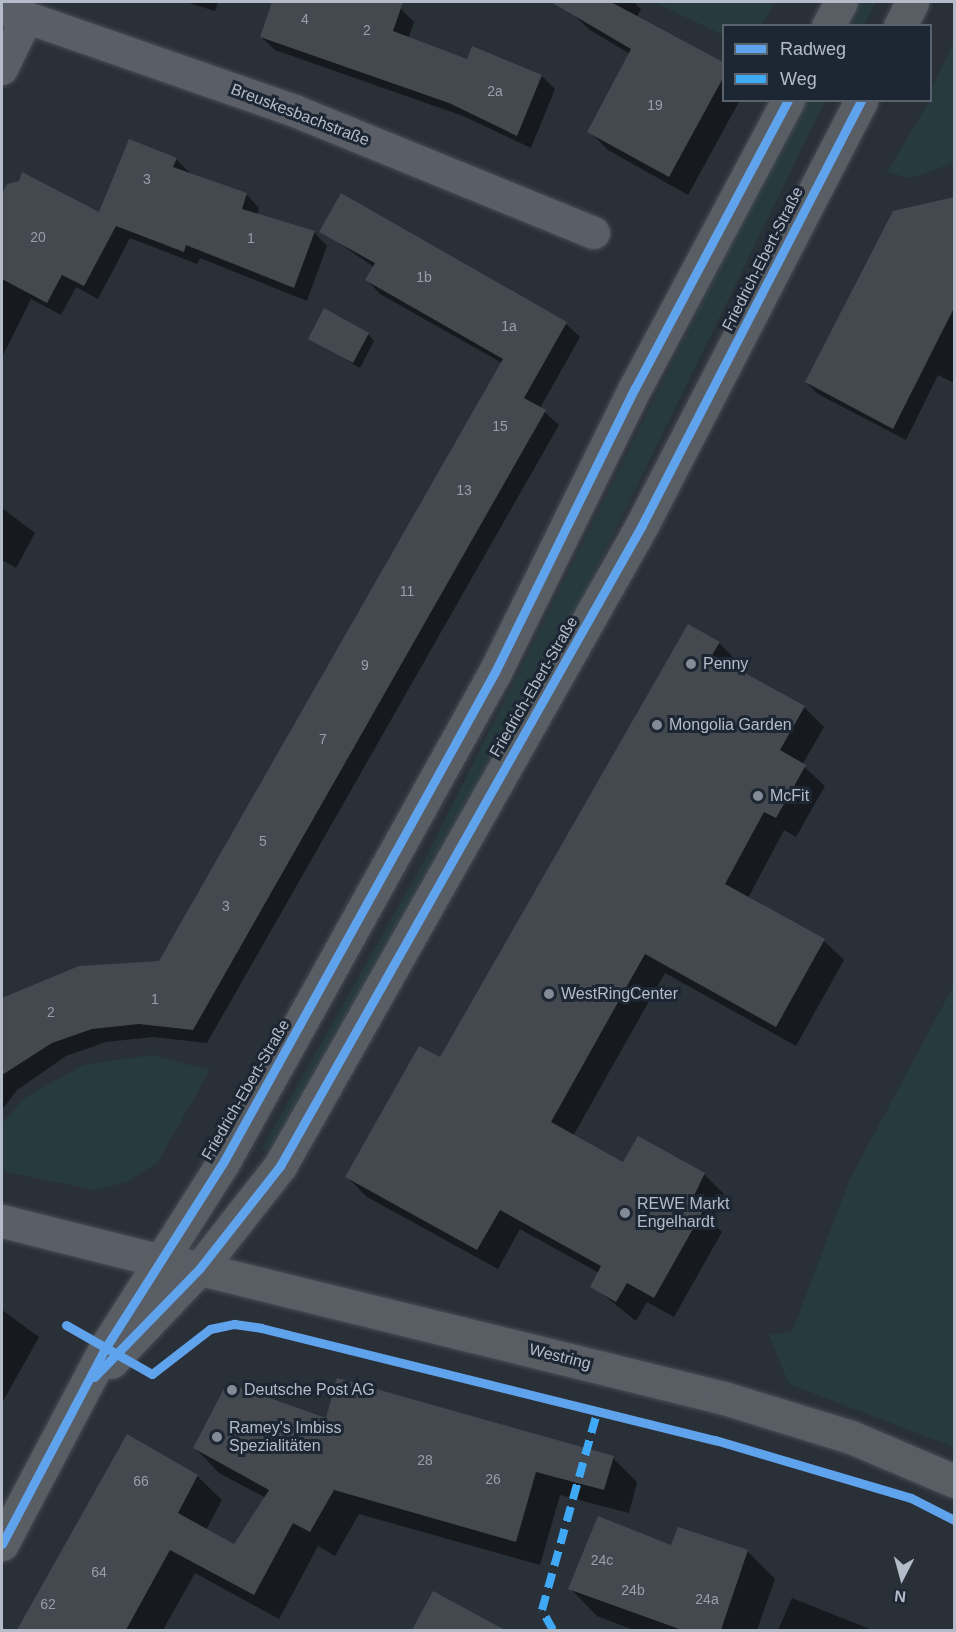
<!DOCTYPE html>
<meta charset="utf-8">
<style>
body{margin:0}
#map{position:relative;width:956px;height:1632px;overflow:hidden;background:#2a3038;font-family:Arial,sans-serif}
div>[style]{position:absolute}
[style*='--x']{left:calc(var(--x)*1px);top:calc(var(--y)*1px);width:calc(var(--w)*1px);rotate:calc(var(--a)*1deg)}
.green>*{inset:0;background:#273a3e}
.shadow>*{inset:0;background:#0007}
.building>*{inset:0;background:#444950}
.roads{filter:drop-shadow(0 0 2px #484c53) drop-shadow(0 0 2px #484c53)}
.minor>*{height:32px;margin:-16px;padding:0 16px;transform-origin:16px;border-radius:16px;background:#5a5e66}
.tertiary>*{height:33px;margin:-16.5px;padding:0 16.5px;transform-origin:16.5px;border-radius:16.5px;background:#5a5e66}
.secondary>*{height:33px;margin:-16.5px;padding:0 16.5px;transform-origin:16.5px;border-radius:16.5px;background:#595d64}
.quiet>*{height:8px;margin-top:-4px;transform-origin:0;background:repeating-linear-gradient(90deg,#3fa9f5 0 15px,transparent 0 23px)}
.cycleway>*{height:9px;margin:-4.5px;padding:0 4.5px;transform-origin:4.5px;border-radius:4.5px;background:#60a3ed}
.dots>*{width:16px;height:16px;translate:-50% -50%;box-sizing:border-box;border:3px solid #1d2633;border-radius:50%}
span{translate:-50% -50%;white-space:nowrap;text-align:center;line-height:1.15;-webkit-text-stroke:6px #1d2633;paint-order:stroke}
.number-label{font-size:14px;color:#989fab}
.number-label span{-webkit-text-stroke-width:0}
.street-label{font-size:16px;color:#b4bcc9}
.poi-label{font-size:16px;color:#b4bcc9}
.left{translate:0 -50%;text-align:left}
.frame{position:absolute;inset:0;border:3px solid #b4bcc9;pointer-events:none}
.legend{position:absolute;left:722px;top:24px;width:210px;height:78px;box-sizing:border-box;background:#1d2633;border:2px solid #59626f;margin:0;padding:8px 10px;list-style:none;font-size:18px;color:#b4bcc9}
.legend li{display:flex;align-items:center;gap:12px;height:30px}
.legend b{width:30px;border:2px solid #59626f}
.north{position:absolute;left:872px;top:1548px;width:60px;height:60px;-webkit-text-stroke:4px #1d2633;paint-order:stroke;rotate:186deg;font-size:16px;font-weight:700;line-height:24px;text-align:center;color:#b4bcc9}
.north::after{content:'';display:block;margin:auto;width:21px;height:27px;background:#b4bcc9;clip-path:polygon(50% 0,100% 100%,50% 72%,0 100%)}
</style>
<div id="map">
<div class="green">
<div style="clip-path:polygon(654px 2px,775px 2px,762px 25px,724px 26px,723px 35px)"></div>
<div style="clip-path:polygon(853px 2px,876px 2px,864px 25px,841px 26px)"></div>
<div style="clip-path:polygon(954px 42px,954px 163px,910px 178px,887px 172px,930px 100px,932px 89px,940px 93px,932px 88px)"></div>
<div style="clip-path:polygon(802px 101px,825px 101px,592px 579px,487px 776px,271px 1154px,262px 1149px,427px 856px)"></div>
<div style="clip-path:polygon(954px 985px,954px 1447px,789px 1384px,769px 1335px,792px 1332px,850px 1179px)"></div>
<div style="clip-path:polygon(151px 1055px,210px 1070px,157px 1163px,127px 1182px,95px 1190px,2px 1171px,2px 1123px,26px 1097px,83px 1065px)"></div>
</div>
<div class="shadow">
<div style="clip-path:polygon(186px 2px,218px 2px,215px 11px)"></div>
<div style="clip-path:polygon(274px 2px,381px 2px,400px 8px,414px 22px,408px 39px,468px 61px,473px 48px,542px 76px,555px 89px,531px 148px,463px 116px,275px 50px,261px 37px)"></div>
<div style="clip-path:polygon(577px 2px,634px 2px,641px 9px,637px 17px,724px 63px,724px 100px,740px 100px,688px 195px,608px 150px,589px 131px,630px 54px,590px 30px,571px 12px)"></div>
<div style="clip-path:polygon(176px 159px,190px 173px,246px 194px,259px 208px,257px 215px,314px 232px,327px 246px,307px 301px,200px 258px,197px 264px,130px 238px,98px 299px,76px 287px,61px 315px,31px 299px,2px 357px,2px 197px,8px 185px,100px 214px)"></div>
<div style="clip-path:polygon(342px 195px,566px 324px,580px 337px,540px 408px,559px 425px,207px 1043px,153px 1037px,106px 1042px,66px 1056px,17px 1090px,2px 1110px,2px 1000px,79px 968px,160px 963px,502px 363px,380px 294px,367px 280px,374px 267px,321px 231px)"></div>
<div style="clip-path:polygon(954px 198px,954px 383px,938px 375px,906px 440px,818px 394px,806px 382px,894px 212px)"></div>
<div style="clip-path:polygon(368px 334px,374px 341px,360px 368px,309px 338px)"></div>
<div style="clip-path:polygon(2px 508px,35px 533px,16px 568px,2px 560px)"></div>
<div style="clip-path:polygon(719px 643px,739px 663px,735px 669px,804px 707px,824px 727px,802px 765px,825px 786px,796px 837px,784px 830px,748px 898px,824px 941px,844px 960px,796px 1046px,665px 973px,573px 1136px,624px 1164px,704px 1174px,724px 1194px,711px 1221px,722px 1232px,674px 1317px,647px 1302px,636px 1321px,592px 1286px,599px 1273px,520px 1229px,498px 1269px,367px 1197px,347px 1177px,440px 1059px)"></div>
<div style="clip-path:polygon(2px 1310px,39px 1337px,2px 1403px)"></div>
<div style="clip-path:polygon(326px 1420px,613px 1458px,637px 1482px,629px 1513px,560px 1495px,540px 1565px,359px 1514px,335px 1556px,318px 1546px,279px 1619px,195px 1573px,163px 1630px,19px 1630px,128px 1436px,197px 1476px,222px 1500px,206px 1530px,235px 1546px,266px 1498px,219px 1473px,195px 1448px)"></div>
<div style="clip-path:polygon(679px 1529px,748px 1552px,775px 1579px,757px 1630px,634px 1630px,597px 1616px,570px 1588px,672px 1547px)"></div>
<div style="clip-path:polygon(434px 1593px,501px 1630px,413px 1630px)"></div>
<div style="clip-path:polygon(792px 1598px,872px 1630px,778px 1630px)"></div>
</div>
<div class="building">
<div style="clip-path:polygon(272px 2px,403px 2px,393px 31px,467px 59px,472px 46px,542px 75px,517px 136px,449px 103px,260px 37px)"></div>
<div style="clip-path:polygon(551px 2px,611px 2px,723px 62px,723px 78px,669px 177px,587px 132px,631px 49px)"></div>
<div style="clip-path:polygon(129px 139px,177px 158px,173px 167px,247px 193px,242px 209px,315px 231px,294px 288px,186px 245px,184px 252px,116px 226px,84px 286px,62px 275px,47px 303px,2px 279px,2px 194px,7px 184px,19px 181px,22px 172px,99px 212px)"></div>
<div style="clip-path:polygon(341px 193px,567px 322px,524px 398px,546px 410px,193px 1030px,139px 1024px,92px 1029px,52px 1043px,2px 1075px,2px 998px,79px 966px,159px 961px,503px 359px,365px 280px,375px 263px,319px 232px)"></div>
<div style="clip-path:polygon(954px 197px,954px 308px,893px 429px,805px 382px,893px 211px)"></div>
<div style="clip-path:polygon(324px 308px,369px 333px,353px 363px,308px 339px)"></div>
<div style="clip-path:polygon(688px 624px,720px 642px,712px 655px,805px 706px,780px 750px,806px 765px,776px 818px,764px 812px,725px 884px,825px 939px,776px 1027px,645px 954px,551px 1122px,623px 1162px,638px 1136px,705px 1173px,690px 1204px,703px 1211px,654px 1298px,627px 1283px,616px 1302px,590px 1287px,601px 1266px,500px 1210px,477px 1250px,345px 1177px,419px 1046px,440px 1057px)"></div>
<div style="clip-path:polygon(337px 1378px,614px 1456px,604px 1490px,536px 1472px,516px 1542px,334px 1490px,310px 1532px,293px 1523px,254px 1595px,170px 1550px,126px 1630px,17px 1630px,127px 1434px,198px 1475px,178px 1513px,234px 1544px,269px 1490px,193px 1448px,227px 1383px,326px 1418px)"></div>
<div style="clip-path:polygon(598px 1516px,671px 1545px,678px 1527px,748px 1550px,721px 1630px,682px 1630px,568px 1589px)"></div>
<div style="clip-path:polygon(433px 1591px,505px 1630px,412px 1630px)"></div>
</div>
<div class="roads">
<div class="minor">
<div style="--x:2;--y:9;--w:310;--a:19.2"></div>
<div style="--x:295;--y:111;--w:323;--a:22.2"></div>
<div style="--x:2;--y:69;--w:57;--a:-63.9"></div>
</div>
<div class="tertiary">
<div style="--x:2;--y:1221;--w:160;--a:14.1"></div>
</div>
<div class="secondary">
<div style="--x:828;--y:26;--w:27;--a:-62"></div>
<div style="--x:900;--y:26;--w:27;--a:-63"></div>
<div style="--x:180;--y:1264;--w:560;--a:13.84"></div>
<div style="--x:724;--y:1398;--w:133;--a:17.1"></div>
<div style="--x:851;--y:1437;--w:112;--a:23.1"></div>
<div style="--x:111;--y:1362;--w:129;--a:-46.6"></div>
<div style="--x:200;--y:1268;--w:130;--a:-51.9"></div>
<div style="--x:280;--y:1166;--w:736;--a:-60.54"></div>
<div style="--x:642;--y:525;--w:478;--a:-62.7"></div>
<div style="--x:2;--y:1544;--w:223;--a:-62.2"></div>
<div style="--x:106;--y:1347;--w:220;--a:-57.6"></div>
<div style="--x:224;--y:1161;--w:559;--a:-61.01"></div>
<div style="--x:495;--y:672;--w:317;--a:-63.8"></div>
<div style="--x:635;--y:388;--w:326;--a:-62"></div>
</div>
</div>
<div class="quiet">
<div style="--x:553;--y:1630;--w:23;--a:-119"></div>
<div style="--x:542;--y:1610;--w:209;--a:-74.4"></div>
</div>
<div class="cycleway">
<div style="--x:66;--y:1325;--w:99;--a:29.7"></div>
<div style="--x:152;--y:1374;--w:73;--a:-37.8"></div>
<div style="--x:210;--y:1329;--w:25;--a:-12"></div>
<div style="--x:234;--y:1324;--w:27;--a:8"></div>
<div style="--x:261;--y:1328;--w:468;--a:13.9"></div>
<div style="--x:715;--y:1440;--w:204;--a:16.5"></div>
<div style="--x:911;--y:1498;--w:48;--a:27.1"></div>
<div style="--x:94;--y:1377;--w:152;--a:-45.8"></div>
<div style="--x:200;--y:1268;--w:130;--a:-51.9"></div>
<div style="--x:280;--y:1166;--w:736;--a:-60.54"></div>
<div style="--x:642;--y:525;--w:478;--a:-62.7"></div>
<div style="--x:2;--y:1544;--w:223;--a:-62.2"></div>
<div style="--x:106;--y:1347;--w:220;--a:-57.6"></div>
<div style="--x:224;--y:1161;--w:559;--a:-61.01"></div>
<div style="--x:495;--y:672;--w:317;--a:-63.8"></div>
<div style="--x:635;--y:388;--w:326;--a:-62"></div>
</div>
<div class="dots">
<div style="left:691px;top:664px;background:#848b96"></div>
<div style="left:657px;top:725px;background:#848b96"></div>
<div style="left:758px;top:796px;background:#848b96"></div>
<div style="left:549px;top:994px;background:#848b96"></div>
<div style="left:625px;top:1213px;background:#848b96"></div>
<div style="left:232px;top:1390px;background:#848b96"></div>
<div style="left:217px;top:1437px;background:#848b96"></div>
</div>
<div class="number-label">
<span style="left:305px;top:19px">4</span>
<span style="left:367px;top:30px">2</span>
<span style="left:495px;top:91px">2a</span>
<span style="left:655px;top:105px">19</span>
<span style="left:147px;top:179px">3</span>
<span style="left:38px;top:237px">20</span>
<span style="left:251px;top:238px">1</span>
<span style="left:424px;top:277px">1b</span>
<span style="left:509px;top:326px">1a</span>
<span style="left:500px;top:426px">15</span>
<span style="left:464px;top:490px">13</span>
<span style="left:407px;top:591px">11</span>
<span style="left:365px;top:665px">9</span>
<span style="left:323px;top:739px">7</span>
<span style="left:263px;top:841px">5</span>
<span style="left:226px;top:906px">3</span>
<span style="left:155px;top:999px">1</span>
<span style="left:51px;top:1012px">2</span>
<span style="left:425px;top:1460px">28</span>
<span style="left:493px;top:1479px">26</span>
<span style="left:141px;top:1481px">66</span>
<span style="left:602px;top:1560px">24c</span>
<span style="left:99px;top:1572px">64</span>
<span style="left:633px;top:1590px">24b</span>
<span style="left:707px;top:1599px">24a</span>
<span style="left:48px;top:1604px">62</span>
</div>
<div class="street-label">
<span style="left:300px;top:115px;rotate:21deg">Breuskesbachstraße</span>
<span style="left:763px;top:259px;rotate:-63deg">Friedrich-Ebert-Straße</span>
<span style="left:534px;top:687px;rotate:-60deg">Friedrich-Ebert-Straße</span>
<span style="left:246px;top:1090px;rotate:-60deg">Friedrich-Ebert-Straße</span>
<span style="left:560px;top:1357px;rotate:14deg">Westring</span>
</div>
<div class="poi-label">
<span class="left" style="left:703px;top:664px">Penny</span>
<span class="left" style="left:669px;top:725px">Mongolia Garden</span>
<span class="left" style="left:770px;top:796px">McFit</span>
<span class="left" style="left:561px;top:994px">WestRingCenter</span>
<span class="left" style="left:637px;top:1213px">REWE Markt<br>Engelhardt</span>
<span class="left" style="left:244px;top:1390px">Deutsche Post AG</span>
<span class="left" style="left:229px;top:1437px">Ramey's Imbiss<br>Spezialitäten</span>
</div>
<div class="frame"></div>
<ul class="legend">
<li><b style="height:8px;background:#60a3ed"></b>Radweg</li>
<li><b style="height:8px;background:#3fa9f5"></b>Weg</li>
</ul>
<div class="north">N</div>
</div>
